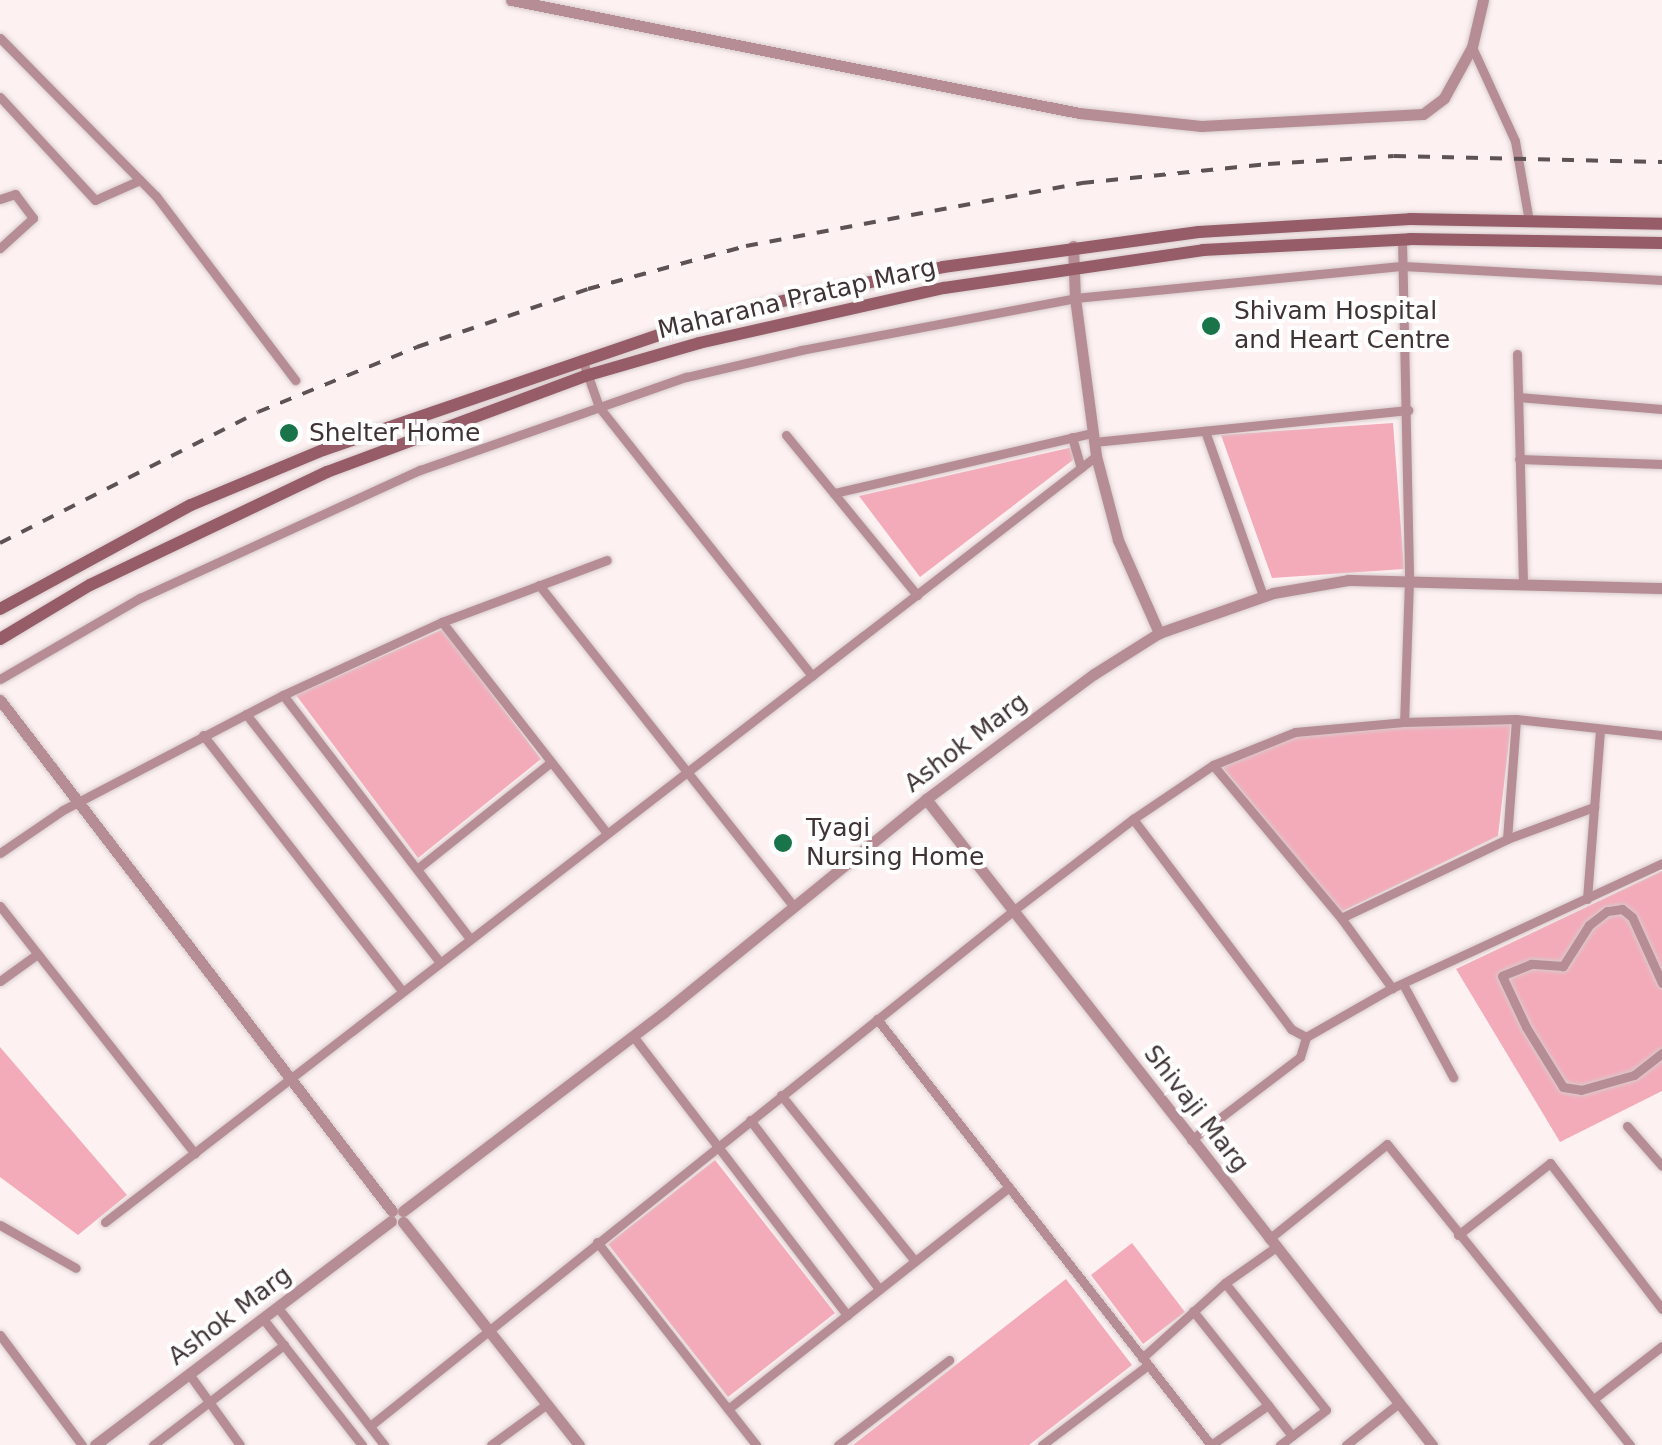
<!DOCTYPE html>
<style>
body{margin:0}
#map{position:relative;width:1662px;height:1445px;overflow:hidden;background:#fdf1f2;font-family:"DejaVu Sans",sans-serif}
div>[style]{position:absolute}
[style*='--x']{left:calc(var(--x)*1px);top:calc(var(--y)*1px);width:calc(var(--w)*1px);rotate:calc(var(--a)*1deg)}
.green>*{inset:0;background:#f4abb9}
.roads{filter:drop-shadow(0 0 2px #d7cbcc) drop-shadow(0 0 2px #d7cbcc)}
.minor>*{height:9px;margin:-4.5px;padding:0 4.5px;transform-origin:4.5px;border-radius:4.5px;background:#b78d95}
.tertiary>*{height:11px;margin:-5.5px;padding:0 5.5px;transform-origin:5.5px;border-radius:5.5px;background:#b78d95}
.secondary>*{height:12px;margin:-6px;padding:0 6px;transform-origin:6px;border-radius:6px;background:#965c67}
.rail>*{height:4px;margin-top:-2px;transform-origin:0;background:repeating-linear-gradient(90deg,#5e5254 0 12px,transparent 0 24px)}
.dots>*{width:28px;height:28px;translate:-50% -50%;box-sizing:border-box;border:5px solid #fff;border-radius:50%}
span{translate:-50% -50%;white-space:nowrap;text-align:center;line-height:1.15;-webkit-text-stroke:8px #fff;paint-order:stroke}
.street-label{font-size:25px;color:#3f3335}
.poi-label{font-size:25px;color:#3f3335}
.left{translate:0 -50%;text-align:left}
</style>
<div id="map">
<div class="green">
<div style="clip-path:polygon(1393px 423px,1404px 569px,1272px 578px,1221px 435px)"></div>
<div style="clip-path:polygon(1073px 447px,1073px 460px,920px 577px,859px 496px)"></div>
<div style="clip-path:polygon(443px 629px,541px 759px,418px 858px,296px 695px)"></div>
<div style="clip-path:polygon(1411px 720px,1511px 724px,1498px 836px,1341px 912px,1222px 767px,1297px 735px)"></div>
<div style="clip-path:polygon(1662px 871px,1662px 1091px,1560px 1142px,1456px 969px)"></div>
<div style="clip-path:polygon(0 1047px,127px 1195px,78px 1235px,0 1177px)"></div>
<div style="clip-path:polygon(715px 1160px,835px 1313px,728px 1397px,608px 1244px)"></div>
<div style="clip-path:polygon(1132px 1243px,1185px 1312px,1143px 1344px,1091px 1275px)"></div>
<div style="clip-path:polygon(1066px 1279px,1132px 1365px,1029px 1445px,853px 1445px)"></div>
</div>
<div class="roads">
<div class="minor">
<div style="--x:0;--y:38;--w:222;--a:45.4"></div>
<div style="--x:156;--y:196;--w:231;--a:52.9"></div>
<div style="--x:1472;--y:47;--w:103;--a:65.4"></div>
<div style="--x:1515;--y:141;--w:81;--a:80.1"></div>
<div style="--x:0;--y:97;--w:140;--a:47.3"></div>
<div style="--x:95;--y:200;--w:49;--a:-24"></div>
<div style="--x:0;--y:199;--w:16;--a:-18"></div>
<div style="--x:15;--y:194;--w:30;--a:53"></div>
<div style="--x:33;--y:218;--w:45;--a:137.7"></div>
<div style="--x:1402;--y:239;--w:342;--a:88.8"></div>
<div style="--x:1409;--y:581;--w:141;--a:92"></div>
<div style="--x:1517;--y:354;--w:228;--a:88.5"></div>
<div style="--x:582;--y:359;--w:51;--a:70.5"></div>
<div style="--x:599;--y:407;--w:343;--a:51.6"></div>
<div style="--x:1518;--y:397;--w:144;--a:4.8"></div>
<div style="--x:1205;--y:431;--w:175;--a:70.6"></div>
<div style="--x:786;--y:435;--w:207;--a:50.7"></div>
<div style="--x:1072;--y:437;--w:32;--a:74"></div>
<div style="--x:1094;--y:442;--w:316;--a:-5.8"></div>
<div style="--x:1519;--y:459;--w:143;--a:2"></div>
<div style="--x:834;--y:493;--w:265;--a:-13.1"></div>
<div style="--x:539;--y:585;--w:411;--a:51.6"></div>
<div style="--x:442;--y:622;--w:268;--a:52"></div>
<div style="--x:0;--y:679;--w:162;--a:-30.1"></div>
<div style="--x:140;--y:598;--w:308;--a:-24.6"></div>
<div style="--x:420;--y:470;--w:282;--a:-19.3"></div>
<div style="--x:686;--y:377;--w:118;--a:-13.2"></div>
<div style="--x:801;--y:350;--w:279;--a:-10.7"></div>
<div style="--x:1075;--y:298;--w:330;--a:-5.6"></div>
<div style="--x:1403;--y:266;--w:259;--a:3.1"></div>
<div style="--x:283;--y:695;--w:307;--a:52.5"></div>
<div style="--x:246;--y:714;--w:315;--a:52"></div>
<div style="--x:203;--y:735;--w:324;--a:52.1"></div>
<div style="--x:1213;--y:765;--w:199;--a:50.1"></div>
<div style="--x:1341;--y:918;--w:87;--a:53.9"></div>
<div style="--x:1133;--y:819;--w:263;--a:53"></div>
<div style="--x:1291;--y:1029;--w:17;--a:28"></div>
<div style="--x:1306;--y:1037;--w:99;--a:-29.7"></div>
<div style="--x:1392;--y:988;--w:298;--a:-24.8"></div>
<div style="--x:1507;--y:839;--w:93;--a:-20.2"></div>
<div style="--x:0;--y:853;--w:76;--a:-34.3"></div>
<div style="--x:63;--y:810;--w:248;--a:-27.6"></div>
<div style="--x:283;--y:695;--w:175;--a:-24.7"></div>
<div style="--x:442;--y:622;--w:176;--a:-20.6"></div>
<div style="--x:417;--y:869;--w:170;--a:-38.6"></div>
<div style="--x:1587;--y:899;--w:169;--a:-85.6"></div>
<div style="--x:0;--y:906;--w:315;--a:51.8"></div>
<div style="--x:1341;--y:918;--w:184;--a:-25.4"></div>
<div style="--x:1507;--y:839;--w:120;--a:-85.7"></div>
<div style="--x:0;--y:981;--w:44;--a:-35.8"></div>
<div style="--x:1662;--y:983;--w:72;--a:-114.4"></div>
<div style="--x:1632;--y:917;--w:13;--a:-141"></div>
<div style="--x:1622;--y:909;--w:15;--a:172"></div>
<div style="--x:1607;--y:911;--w:23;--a:142"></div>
<div style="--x:1589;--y:925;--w:49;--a:122.4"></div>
<div style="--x:1563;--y:966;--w:32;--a:-176"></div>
<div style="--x:1531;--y:964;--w:31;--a:158"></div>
<div style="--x:1502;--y:976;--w:56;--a:64.8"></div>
<div style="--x:1526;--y:1027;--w:70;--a:58.3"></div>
<div style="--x:1563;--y:1087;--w:18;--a:9"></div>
<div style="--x:1581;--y:1090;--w:55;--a:-15.8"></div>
<div style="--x:1634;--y:1075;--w:36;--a:-38"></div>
<div style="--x:1403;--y:984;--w:106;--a:61.7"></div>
<div style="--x:877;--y:1019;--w:541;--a:51.9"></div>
<div style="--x:633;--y:1036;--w:352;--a:52.5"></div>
<div style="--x:781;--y:1095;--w:213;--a:51.1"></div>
<div style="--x:750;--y:1120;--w:213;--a:52.6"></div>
<div style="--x:1627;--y:1126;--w:53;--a:48.8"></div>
<div style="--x:1191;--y:1140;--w:137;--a:-37.3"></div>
<div style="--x:1300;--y:1057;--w:21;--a:-73"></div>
<div style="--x:105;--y:1222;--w:1253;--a:-37.7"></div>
<div style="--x:0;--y:1225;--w:87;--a:29.5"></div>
<div style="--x:1458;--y:1235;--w:117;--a:-38"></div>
<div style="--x:1550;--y:1163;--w:184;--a:52.5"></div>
<div style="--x:1269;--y:1239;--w:151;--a:-38.8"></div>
<div style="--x:1387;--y:1144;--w:387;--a:51.1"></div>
<div style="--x:597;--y:1242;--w:258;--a:51.9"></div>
<div style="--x:1225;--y:1283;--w:162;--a:51.5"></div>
<div style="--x:1326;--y:1410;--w:58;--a:142.7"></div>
<div style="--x:279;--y:1309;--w:172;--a:52.3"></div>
<div style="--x:1193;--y:1311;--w:120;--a:51.4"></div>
<div style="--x:1268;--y:1405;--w:70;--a:144.9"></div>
<div style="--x:264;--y:1320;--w:159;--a:51.9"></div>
<div style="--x:0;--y:1335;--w:137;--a:53.3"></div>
<div style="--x:1142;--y:1358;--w:112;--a:-42.1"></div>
<div style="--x:1225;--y:1283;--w:62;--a:-35.2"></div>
<div style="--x:189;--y:1374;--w:87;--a:54.3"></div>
<div style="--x:1595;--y:1398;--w:85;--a:-37.8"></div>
<div style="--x:1268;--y:1405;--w:39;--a:52"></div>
<div style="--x:728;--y:1409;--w:358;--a:-38.3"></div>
<div style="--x:370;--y:1426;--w:825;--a:-38.7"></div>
<div style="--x:1014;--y:910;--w:150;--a:-37.4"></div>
<div style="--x:1133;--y:819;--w:97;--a:-34"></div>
<div style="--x:1213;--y:765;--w:88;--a:-21.9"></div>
<div style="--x:1295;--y:732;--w:109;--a:-5.2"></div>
<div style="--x:1404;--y:722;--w:112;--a:-1.5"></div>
<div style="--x:1516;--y:719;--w:147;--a:6.3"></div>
<div style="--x:153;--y:1445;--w:165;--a:-37.4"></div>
<div style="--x:491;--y:1445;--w:69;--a:-36.2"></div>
<div style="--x:838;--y:1445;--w:140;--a:-37.4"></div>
<div style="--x:1042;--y:1445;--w:133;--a:-37"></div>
<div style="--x:1346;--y:1445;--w:68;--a:-38.4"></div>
</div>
<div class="tertiary">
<div style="--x:511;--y:0;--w:579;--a:11.25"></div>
<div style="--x:1079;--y:113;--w:123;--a:6.1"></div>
<div style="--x:1201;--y:126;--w:222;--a:-3.1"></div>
<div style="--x:1423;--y:114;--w:26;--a:-37"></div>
<div style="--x:1444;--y:98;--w:58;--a:-61.2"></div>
<div style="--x:1472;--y:47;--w:48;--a:-76.8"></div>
<div style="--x:1073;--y:246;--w:52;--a:87.8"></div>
<div style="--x:1075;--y:298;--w:159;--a:82.4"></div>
<div style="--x:1096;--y:456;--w:87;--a:75.3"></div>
<div style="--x:1118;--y:540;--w:102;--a:66.2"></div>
<div style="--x:0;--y:700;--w:644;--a:52.51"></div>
<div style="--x:926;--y:799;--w:821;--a:51.93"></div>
<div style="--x:403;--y:1211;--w:327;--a:-37.3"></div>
<div style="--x:663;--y:1013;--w:339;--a:-39.1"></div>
<div style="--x:926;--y:799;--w:209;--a:-36.7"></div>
<div style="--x:1094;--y:674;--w:77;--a:-32.2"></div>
<div style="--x:1159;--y:633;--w:121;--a:-19.3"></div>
<div style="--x:1273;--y:593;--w:76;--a:-9.8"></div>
<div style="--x:1348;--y:580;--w:314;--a:1.5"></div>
<div style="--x:403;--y:1222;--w:284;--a:51.7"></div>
<div style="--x:95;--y:1445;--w:371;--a:-37.1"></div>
</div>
<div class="secondary">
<div style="--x:0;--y:609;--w:217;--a:-28.6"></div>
<div style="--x:191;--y:505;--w:143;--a:-22.6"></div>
<div style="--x:323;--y:450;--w:392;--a:-18.9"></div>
<div style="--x:694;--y:323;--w:116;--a:-13.9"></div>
<div style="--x:807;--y:295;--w:139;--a:-11.6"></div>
<div style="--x:943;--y:267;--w:258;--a:-7.8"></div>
<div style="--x:1199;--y:232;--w:211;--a:-3.5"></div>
<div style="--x:1410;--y:219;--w:252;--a:1.1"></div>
<div style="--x:0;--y:639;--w:105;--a:-31"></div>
<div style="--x:90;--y:585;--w:263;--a:-25.5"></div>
<div style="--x:327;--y:472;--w:275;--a:-20.4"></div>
<div style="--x:585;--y:376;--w:119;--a:-16.1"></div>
<div style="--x:699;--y:343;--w:251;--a:-12.7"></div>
<div style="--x:944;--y:288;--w:262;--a:-8.3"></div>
<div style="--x:1203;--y:250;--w:207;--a:-3"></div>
<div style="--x:1410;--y:239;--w:252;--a:0.9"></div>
</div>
</div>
<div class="rail">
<div style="--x:0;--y:543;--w:289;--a:-26.9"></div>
<div style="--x:258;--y:412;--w:172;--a:-22.2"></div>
<div style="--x:417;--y:347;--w:181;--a:-18.7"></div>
<div style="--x:588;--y:289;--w:164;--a:-15.2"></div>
<div style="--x:746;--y:246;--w:342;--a:-10.6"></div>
<div style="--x:1082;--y:183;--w:187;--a:-5.8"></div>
<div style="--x:1268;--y:164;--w:126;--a:-3.6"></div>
<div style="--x:1394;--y:156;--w:268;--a:1.3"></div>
</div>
<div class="dots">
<div style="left:1211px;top:326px;background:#1a7449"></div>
<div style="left:289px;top:433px;background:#1a7449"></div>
<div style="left:783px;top:843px;background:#1a7449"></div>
</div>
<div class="street-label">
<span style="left:797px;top:299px;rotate:-13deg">Maharana Pratap Marg</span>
<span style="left:966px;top:743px;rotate:-37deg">Ashok Marg</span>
<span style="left:1196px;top:1109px;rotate:52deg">Shivaji Marg</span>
<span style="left:230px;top:1316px;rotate:-37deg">Ashok Marg</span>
</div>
<div class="poi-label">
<span class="left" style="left:1234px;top:326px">Shivam Hospital<br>and Heart Centre</span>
<span class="left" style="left:309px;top:433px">Shelter Home</span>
<span class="left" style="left:806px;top:843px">Tyagi<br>Nursing Home</span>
</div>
</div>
